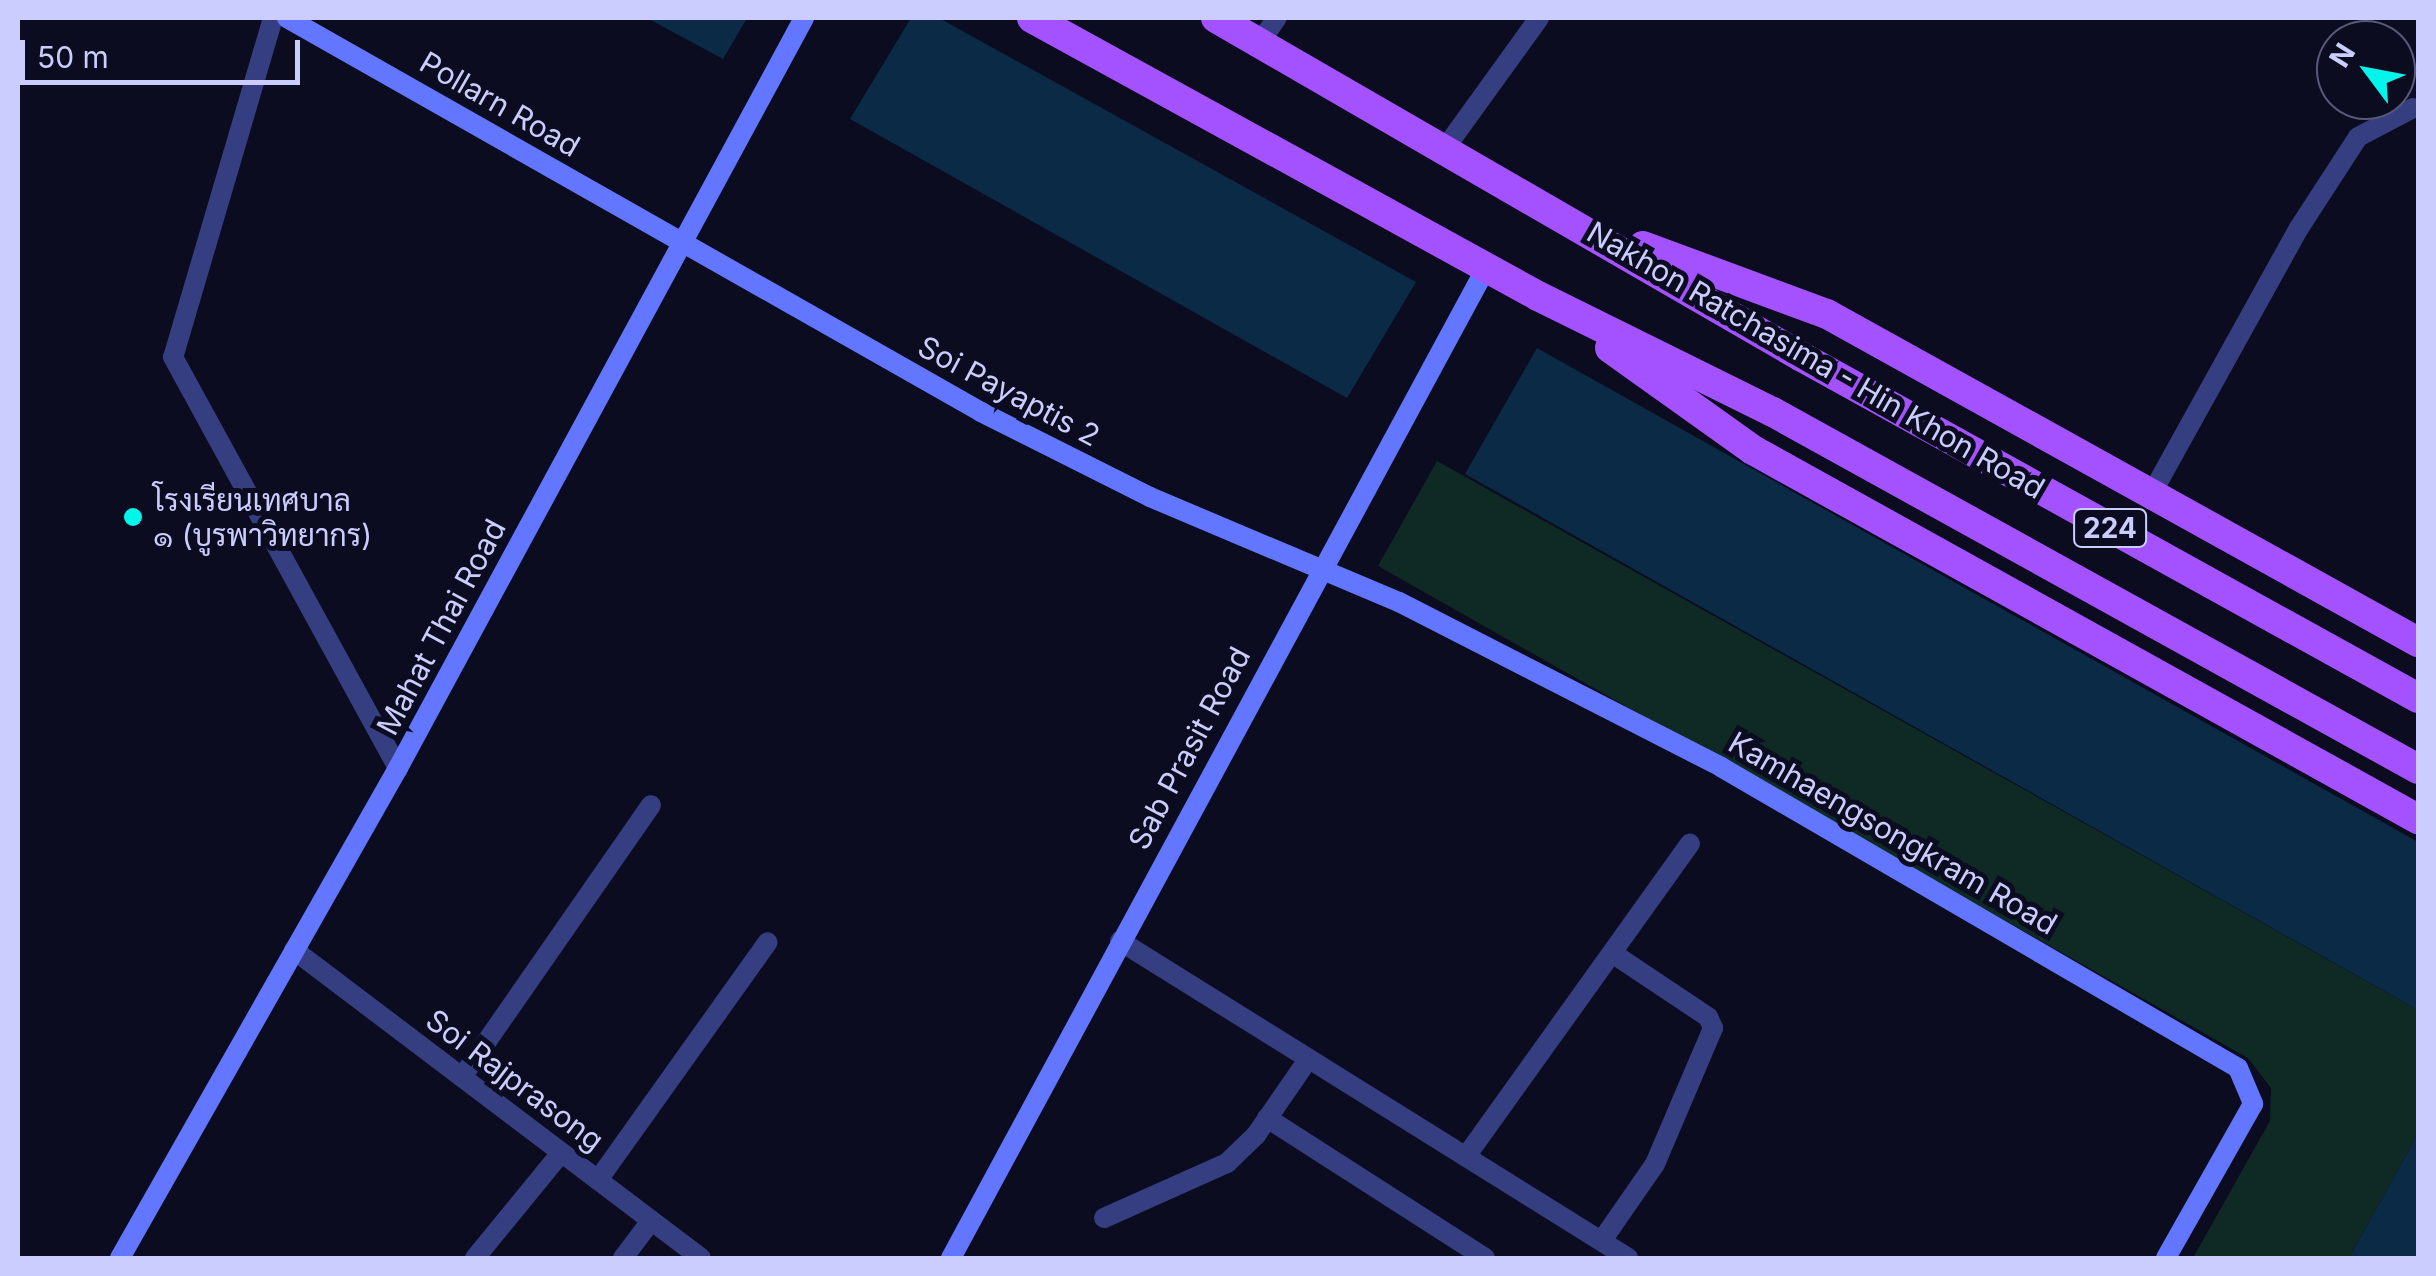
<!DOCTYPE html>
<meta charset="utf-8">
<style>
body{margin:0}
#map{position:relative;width:2436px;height:1276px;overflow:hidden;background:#0c0c20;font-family:Inter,Sarabun,sans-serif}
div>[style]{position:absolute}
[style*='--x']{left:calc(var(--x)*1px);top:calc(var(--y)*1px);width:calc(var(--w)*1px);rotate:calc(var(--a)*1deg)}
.green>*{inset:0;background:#0f2a25}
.water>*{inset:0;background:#0a2a46}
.lane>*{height:20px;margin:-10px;padding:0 10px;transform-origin:10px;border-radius:10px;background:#353e81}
.street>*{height:20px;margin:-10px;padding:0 10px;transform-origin:10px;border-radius:10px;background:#353e81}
.secondary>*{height:20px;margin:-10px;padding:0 10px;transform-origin:10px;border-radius:10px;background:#6276ff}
.primary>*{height:30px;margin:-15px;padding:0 15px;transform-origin:15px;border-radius:15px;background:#a452ff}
.dots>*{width:28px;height:28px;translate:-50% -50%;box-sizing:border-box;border:5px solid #0c0c20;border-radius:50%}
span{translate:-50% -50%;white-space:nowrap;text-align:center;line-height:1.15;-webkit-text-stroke:10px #0c0c20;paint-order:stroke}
.shield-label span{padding:2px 8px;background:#0c0c20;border:2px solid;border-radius:8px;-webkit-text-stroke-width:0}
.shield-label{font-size:28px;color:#cbcdff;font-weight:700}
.street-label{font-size:30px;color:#cbcdff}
.poi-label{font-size:30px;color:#cbcdff}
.left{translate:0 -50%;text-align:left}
.frame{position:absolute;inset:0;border:20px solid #cbcdff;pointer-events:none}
.north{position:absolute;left:2316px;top:20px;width:100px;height:100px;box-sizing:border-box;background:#0c0c20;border:2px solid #585979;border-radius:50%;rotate:302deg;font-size:28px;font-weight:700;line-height:40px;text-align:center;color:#cbcdff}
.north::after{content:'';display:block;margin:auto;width:35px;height:45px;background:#00f6ea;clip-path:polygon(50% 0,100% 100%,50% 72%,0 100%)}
.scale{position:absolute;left:20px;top:40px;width:280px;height:45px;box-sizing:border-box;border:5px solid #cbcdff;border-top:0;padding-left:12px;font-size:30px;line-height:35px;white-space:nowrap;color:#cbcdff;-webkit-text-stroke:8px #0c0c20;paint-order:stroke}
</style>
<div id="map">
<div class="green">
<div style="clip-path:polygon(1437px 461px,2418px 1010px,2418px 1134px,2349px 1258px,2193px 1258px,2270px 1121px,2271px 1088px,2248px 1058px,1378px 566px)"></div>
</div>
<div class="water">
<div style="clip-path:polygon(647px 18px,747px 18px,723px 59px)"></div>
<div style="clip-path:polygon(911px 18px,939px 18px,1416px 282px,1347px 398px,850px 119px)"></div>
<div style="clip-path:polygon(1537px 348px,2418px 842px,2418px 1010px,1465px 474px)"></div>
<div style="clip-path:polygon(2418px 1134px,2418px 1258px,2349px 1258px)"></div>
</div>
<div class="lane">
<div style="--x:1260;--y:42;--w:29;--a:-55"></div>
<div style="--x:1446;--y:147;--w:159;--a:-54.2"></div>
<div style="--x:1120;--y:941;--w:599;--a:31.96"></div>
<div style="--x:1267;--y:1118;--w:259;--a:32.7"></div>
<div style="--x:1104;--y:1218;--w:135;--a:-24.1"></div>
<div style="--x:1227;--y:1163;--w:40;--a:-44"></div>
<div style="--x:1256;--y:1135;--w:90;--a:-55.4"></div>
<div style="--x:475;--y:1258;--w:136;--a:-50.7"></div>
<div style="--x:623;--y:1258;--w:46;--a:-52.9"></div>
</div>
<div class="street">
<div style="--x:273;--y:18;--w:353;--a:106.4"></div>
<div style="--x:173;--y:357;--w:469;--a:61.3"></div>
<div style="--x:2152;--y:493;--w:303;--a:-61"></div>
<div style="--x:2299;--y:228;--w:108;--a:-57"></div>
<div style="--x:2358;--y:137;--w:62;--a:-27.8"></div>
<div style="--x:294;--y:950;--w:510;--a:37.12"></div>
<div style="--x:462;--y:1077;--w:331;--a:-55.2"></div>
<div style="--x:1467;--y:1155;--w:383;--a:-54.4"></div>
<div style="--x:598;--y:1180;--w:292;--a:-54.5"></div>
<div style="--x:1603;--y:1239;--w:91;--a:-55.3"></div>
<div style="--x:1655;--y:1164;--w:148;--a:-66.9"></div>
<div style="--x:1713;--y:1028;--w:12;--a:-114"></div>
<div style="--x:1708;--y:1017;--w:115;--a:-146.3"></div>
</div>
<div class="secondary">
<div style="--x:287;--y:18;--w:798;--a:29.58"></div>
<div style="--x:981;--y:412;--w:189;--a:26.7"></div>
<div style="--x:1150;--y:497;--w:270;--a:22.9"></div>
<div style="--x:1399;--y:602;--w:362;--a:27.1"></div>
<div style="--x:1721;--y:767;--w:598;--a:30.21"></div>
<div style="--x:2238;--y:1068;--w:39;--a:67"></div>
<div style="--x:2253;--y:1104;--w:177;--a:119.5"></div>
<div style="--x:120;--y:1258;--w:563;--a:-60.43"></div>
<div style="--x:398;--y:768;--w:853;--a:-61.57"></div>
<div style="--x:951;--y:1258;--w:1125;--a:-61.61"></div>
</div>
<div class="primary">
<div style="--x:1032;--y:18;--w:577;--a:28.78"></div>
<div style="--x:1538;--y:296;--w:262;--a:26.3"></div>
<div style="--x:1773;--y:412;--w:737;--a:28.96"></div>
<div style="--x:1216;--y:18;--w:677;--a:30.05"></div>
<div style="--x:1802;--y:357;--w:704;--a:28.97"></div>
<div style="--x:1643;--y:246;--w:196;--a:20.3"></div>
<div style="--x:1827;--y:314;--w:676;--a:29.03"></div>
<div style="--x:1610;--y:348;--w:176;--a:35.5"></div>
<div style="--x:1753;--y:450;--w:761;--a:29.03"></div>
</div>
<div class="dots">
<div style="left:133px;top:517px;background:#00f6ea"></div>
</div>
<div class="shield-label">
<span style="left:2110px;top:528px">224</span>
</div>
<div class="street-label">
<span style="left:500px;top:104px;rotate:30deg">Pollarn Road</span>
<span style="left:1816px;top:360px;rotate:30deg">Nakhon Ratchasima - Hin Khon Road</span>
<span style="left:1009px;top:391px;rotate:28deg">Soi Payaptis 2</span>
<span style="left:441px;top:627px;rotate:-62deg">Mahat Thai Road</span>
<span style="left:1189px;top:748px;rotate:-62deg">Sab Prasit Road</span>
<span style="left:1893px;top:833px;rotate:30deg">Kamhaengsongkram Road</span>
<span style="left:515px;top:1080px;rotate:37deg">Soi Rajprasong</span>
</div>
<div class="poi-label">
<span class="left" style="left:153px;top:517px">โรงเรียนเทศบาล<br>๑ (บูรพาวิทยากร)</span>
</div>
<div class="frame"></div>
<div class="north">N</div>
<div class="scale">50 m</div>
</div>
